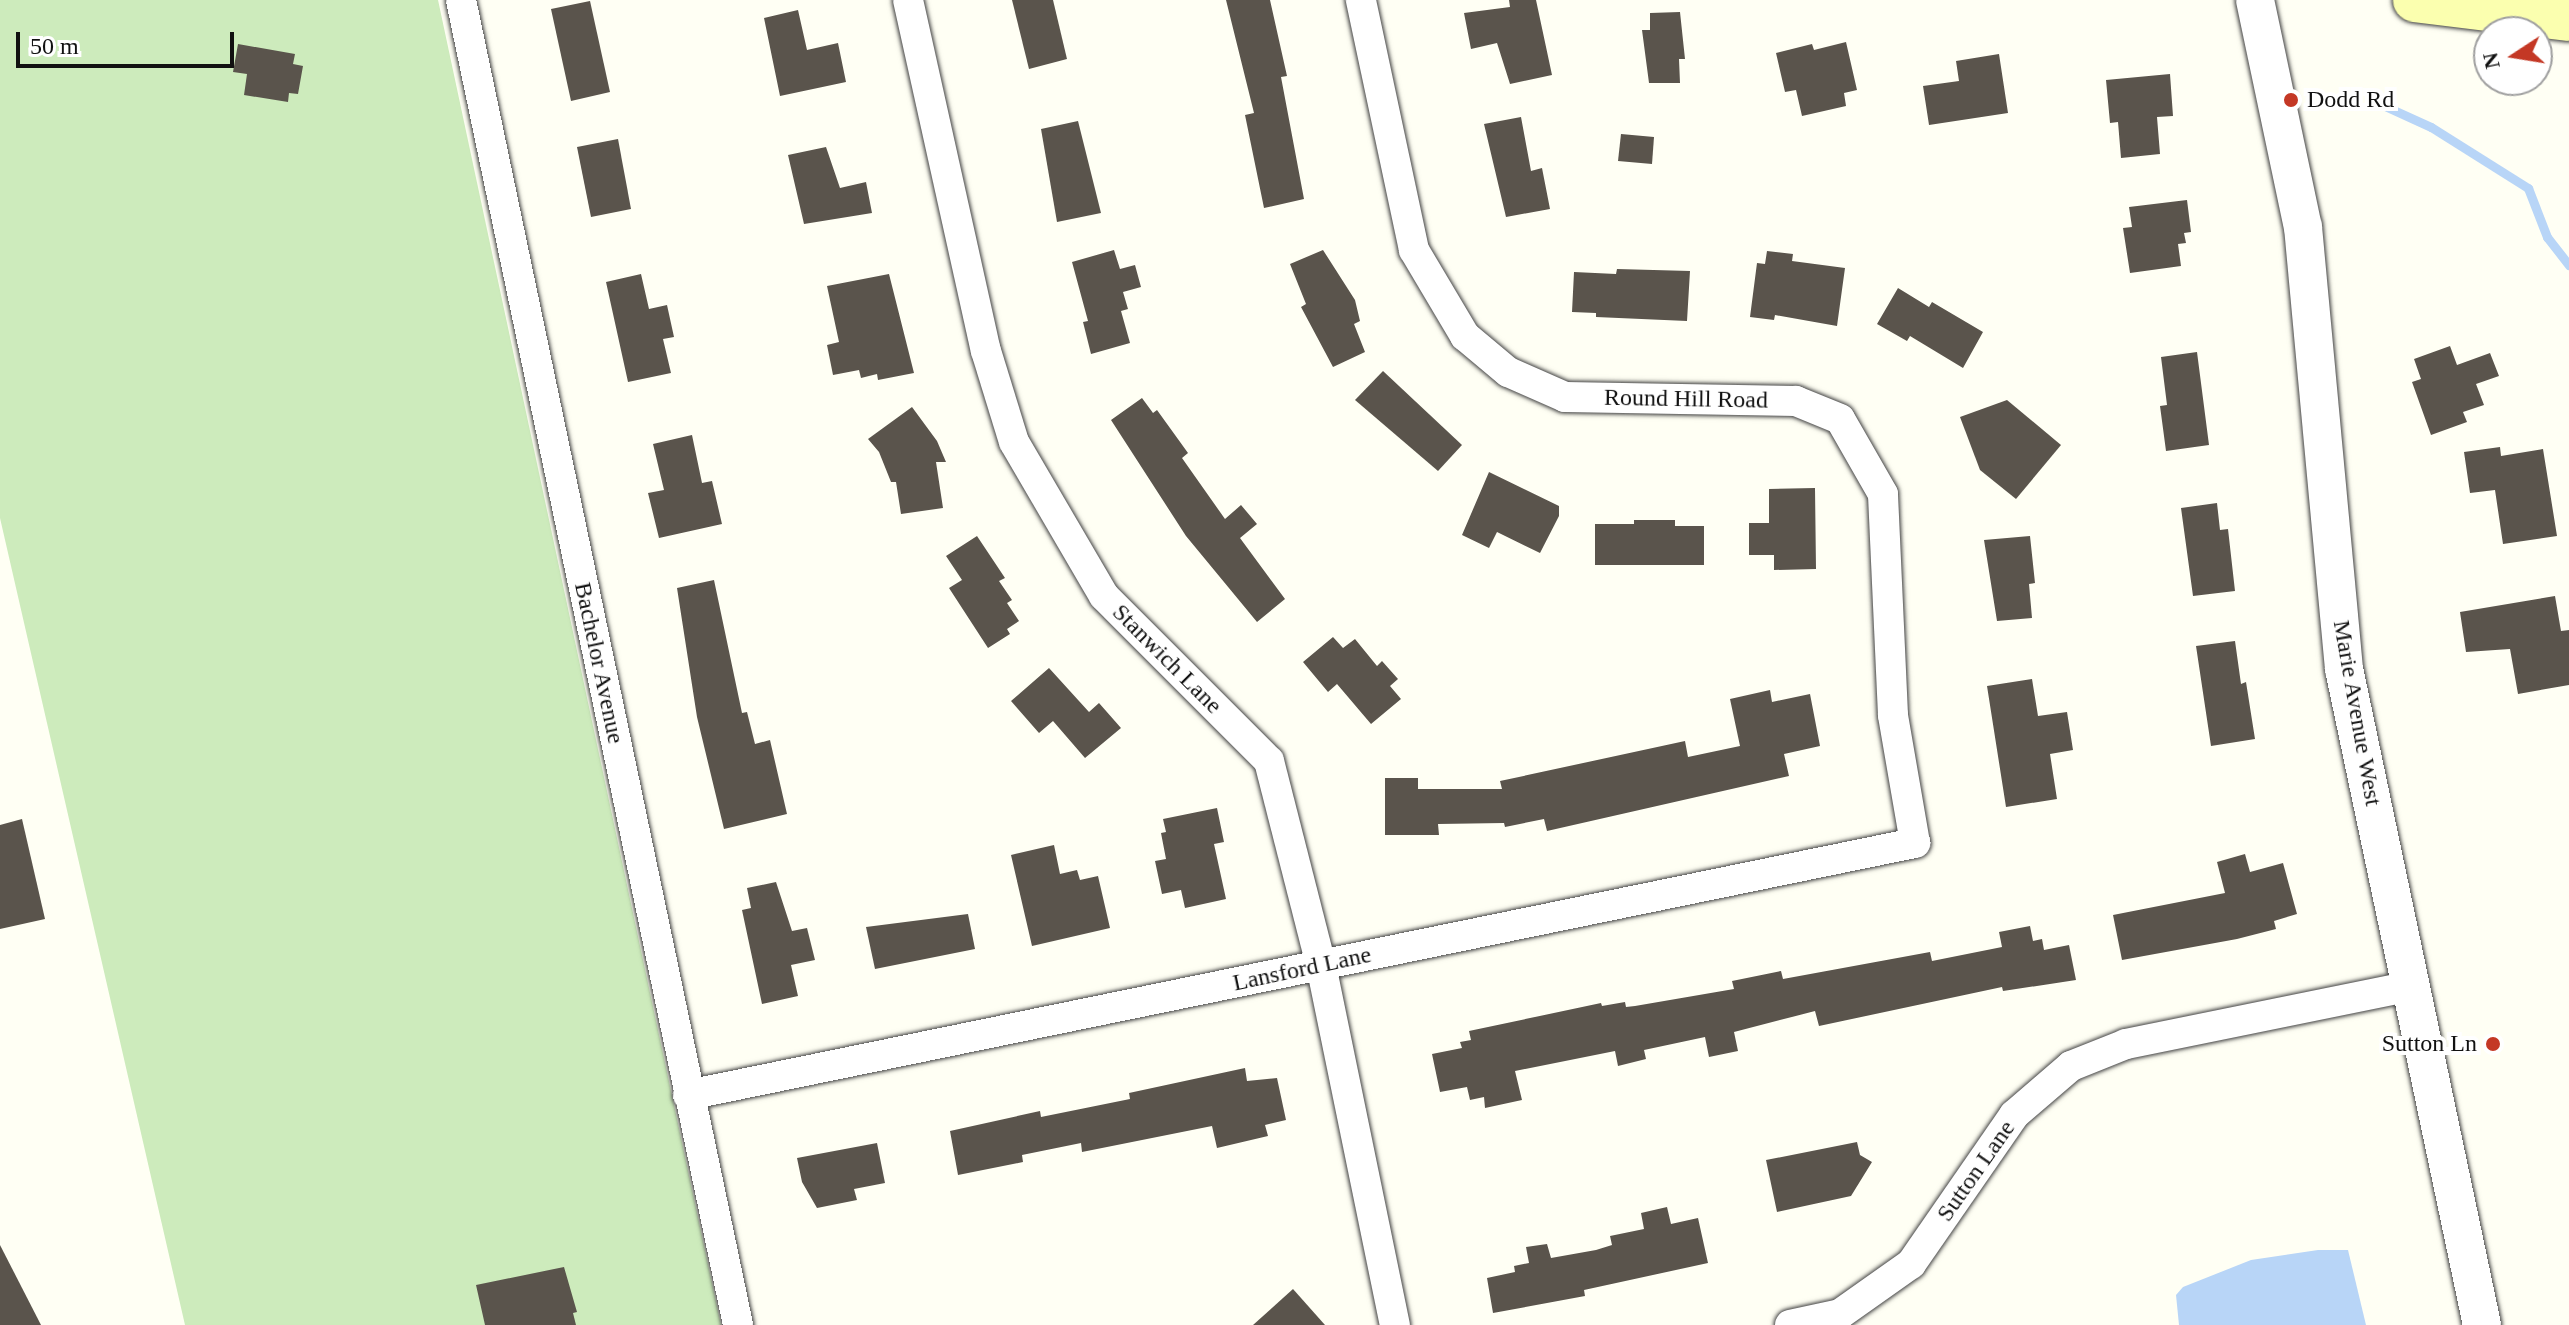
<!DOCTYPE html>
<style>
body{margin:0}
#map{position:relative;width:2569px;height:1325px;overflow:hidden;background:#fffff4;font-family:Georgia,serif}
div>[style]{position:absolute}
[style*='--x']{left:calc(var(--x)*1px);top:calc(var(--y)*1px);width:calc(var(--w)*1px);rotate:calc(var(--a)*1deg)}
.green>*{inset:0;background:#cdebbc}
.water>*{inset:0;background:#b8d5f7}
.stream>*{height:9px;margin:-4.5px;padding:0 4.5px;transform-origin:4.5px;border-radius:4.5px;background:#b8d5f7}
.building>*{inset:0;background:#5a544c}
.roads{filter:drop-shadow(0 0 2px #444) drop-shadow(0 0 2px #444)}
.minor>*{height:30px;margin:-15px;padding:0 15px;transform-origin:15px;border-radius:15px;background:#fff}
.tertiary>*{height:38px;margin:-19px;padding:0 19px;transform-origin:19px;border-radius:19px;background:#fff}
.secondary>*{height:44px;margin:-22px;padding:0 22px;transform-origin:22px;border-radius:22px;background:#fbffaf}
.dots>*{width:22px;height:22px;translate:-50% -50%;box-sizing:border-box;border:4px solid #fff;border-radius:50%}
span{translate:-50% -50%;white-space:nowrap;text-align:center;line-height:1.15;-webkit-text-stroke:8px #fff;paint-order:stroke}
.poi-label{font-size:24px;color:#111}
.left{translate:0 -50%;text-align:left}
.right{translate:-100% -50%;text-align:right}
.street-label{font-size:24px;color:#111}
.north{position:absolute;left:2473px;top:16px;width:80px;height:80px;box-sizing:border-box;background:#fff;border:2px solid #a0a0a0;border-radius:50%;rotate:258deg;font-size:22px;font-weight:700;line-height:32px;text-align:center;color:#111}
.north::after{content:'';display:block;margin:auto;width:28px;height:36px;background:#c43825;clip-path:polygon(50% 0,100% 100%,50% 72%,0 100%)}
.scale{position:absolute;left:16px;top:32px;width:218px;height:36px;box-sizing:border-box;border:4px solid #111;border-top:0;padding-left:10px;font-size:24px;line-height:28px;white-space:nowrap;color:#111;-webkit-text-stroke:6px #fff;paint-order:stroke}
</style>
<div id="map">
<div class="green">
<div style="clip-path:polygon(0 0,438px 0,721px 1325px,185px 1325px,0 518px)"></div>
</div>
<div class="water">
<div style="clip-path:polygon(2318px 1250px,2348px 1250px,2366px 1325px,2179px 1325px,2176px 1295px,2183px 1287px,2251px 1260px)"></div>
</div>
<div class="stream">
<div style="--x:2376;--y:102;--w:60;--a:24.4"></div>
<div style="--x:2431;--y:127;--w:115;--a:32.2"></div>
<div style="--x:2528;--y:188;--w:53;--a:68.8"></div>
<div style="--x:2547;--y:237;--w:36;--a:52"></div>
</div>
<div class="building">
<div style="clip-path:polygon(1012px 0,1053px 0,1067px 59px,1029px 69px)"></div>
<div style="clip-path:polygon(1226px 0,1270px 0,1287px 76px,1281px 77px,1304px 199px,1264px 208px,1245px 115px,1254px 113px)"></div>
<div style="clip-path:polygon(1509px 0,1536px 0,1552px 75px,1510px 84px,1497px 43px,1471px 49px,1464px 13px,1510px 7px)"></div>
<div style="clip-path:polygon(590px 1px,610px 92px,571px 101px,551px 9px)"></div>
<div style="clip-path:polygon(798px 10px,807px 50px,838px 43px,846px 82px,780px 96px,764px 18px)"></div>
<div style="clip-path:polygon(1680px 12px,1685px 59px,1679px 59px,1680px 83px,1649px 83px,1642px 30px,1650px 30px,1650px 13px)"></div>
<div style="clip-path:polygon(1846px 42px,1857px 90px,1844px 93px,1846px 106px,1802px 116px,1796px 90px,1785px 92px,1776px 53px,1812px 44px,1814px 50px)"></div>
<div style="clip-path:polygon(238px 44px,295px 54px,293px 64px,303px 66px,298px 94px,289px 93px,288px 102px,244px 95px,247px 74px,233px 72px)"></div>
<div style="clip-path:polygon(1999px 54px,2008px 113px,1929px 125px,1923px 86px,1959px 81px,1956px 61px)"></div>
<div style="clip-path:polygon(2170px 74px,2173px 116px,2157px 117px,2160px 154px,2121px 158px,2118px 122px,2110px 123px,2106px 80px)"></div>
<div style="clip-path:polygon(1521px 117px,1531px 171px,1542px 168px,1550px 209px,1506px 217px,1484px 124px)"></div>
<div style="clip-path:polygon(1078px 121px,1101px 213px,1057px 222px,1041px 129px)"></div>
<div style="clip-path:polygon(1621px 134px,1654px 137px,1652px 164px,1618px 161px)"></div>
<div style="clip-path:polygon(618px 139px,631px 209px,591px 217px,577px 147px)"></div>
<div style="clip-path:polygon(826px 147px,840px 188px,866px 182px,872px 213px,804px 224px,788px 155px)"></div>
<div style="clip-path:polygon(2187px 200px,2191px 232px,2184px 233px,2186px 243px,2178px 244px,2181px 266px,2130px 273px,2123px 228px,2132px 227px,2129px 207px)"></div>
<div style="clip-path:polygon(1114px 250px,1120px 269px,1135px 265px,1141px 287px,1123px 292px,1128px 309px,1121px 311px,1130px 343px,1091px 354px,1083px 322px,1088px 321px,1072px 262px)"></div>
<div style="clip-path:polygon(1323px 250px,1355px 300px,1360px 321px,1354px 324px,1365px 352px,1333px 367px,1301px 307px,1306px 304px,1290px 264px)"></div>
<div style="clip-path:polygon(1767px 251px,1793px 254px,1792px 261px,1845px 268px,1837px 326px,1775px 315px,1774px 320px,1750px 317px,1757px 263px,1765px 264px)"></div>
<div style="clip-path:polygon(1617px 269px,1690px 271px,1687px 321px,1596px 317px,1596px 313px,1572px 312px,1574px 272px,1616px 274px)"></div>
<div style="clip-path:polygon(641px 274px,649px 309px,667px 305px,674px 337px,663px 339px,671px 373px,628px 382px,606px 282px)"></div>
<div style="clip-path:polygon(889px 274px,914px 373px,878px 380px,877px 374px,861px 378px,859px 370px,833px 375px,827px 345px,839px 342px,827px 286px)"></div>
<div style="clip-path:polygon(1898px 288px,1929px 307px,1932px 302px,1983px 332px,1963px 368px,1910px 336px,1907px 341px,1877px 324px)"></div>
<div style="clip-path:polygon(2450px 346px,2457px 365px,2490px 353px,2499px 376px,2476px 384px,2484px 405px,2463px 412px,2467px 422px,2431px 435px,2412px 382px,2421px 379px,2414px 359px)"></div>
<div style="clip-path:polygon(2197px 352px,2209px 445px,2166px 451px,2160px 406px,2167px 405px,2161px 357px)"></div>
<div style="clip-path:polygon(1383px 371px,1462px 445px,1438px 471px,1355px 400px)"></div>
<div style="clip-path:polygon(1142px 398px,1153px 413px,1157px 410px,1188px 453px,1182px 458px,1225px 519px,1241px 505px,1257px 524px,1240px 538px,1285px 599px,1257px 622px,1186px 536px,1111px 420px)"></div>
<div style="clip-path:polygon(2007px 400px,2061px 445px,2016px 499px,1980px 470px,1960px 417px)"></div>
<div style="clip-path:polygon(912px 407px,937px 441px,946px 462px,936px 462px,943px 508px,901px 514px,896px 482px,891px 482px,879px 452px,868px 439px)"></div>
<div style="clip-path:polygon(692px 435px,702px 483px,712px 481px,722px 524px,659px 538px,648px 493px,664px 490px,653px 444px)"></div>
<div style="clip-path:polygon(2500px 447px,2501px 456px,2543px 449px,2557px 536px,2503px 544px,2495px 490px,2470px 493px,2464px 452px)"></div>
<div style="clip-path:polygon(1489px 472px,1559px 506px,1559px 516px,1540px 553px,1497px 532px,1489px 548px,1462px 535px)"></div>
<div style="clip-path:polygon(1815px 488px,1816px 569px,1774px 570px,1774px 555px,1749px 555px,1749px 523px,1769px 523px,1769px 489px)"></div>
<div style="clip-path:polygon(2217px 503px,2220px 530px,2228px 529px,2235px 591px,2193px 596px,2181px 508px)"></div>
<div style="clip-path:polygon(1634px 520px,1675px 520px,1675px 526px,1704px 526px,1704px 565px,1595px 565px,1595px 524px,1634px 524px)"></div>
<div style="clip-path:polygon(977px 536px,1005px 578px,999px 581px,1012px 600px,1007px 603px,1019px 621px,1007px 629px,1010px 634px,988px 648px,949px 588px,962px 580px,946px 556px)"></div>
<div style="clip-path:polygon(2030px 536px,2035px 583px,2029px 584px,2032px 618px,1997px 621px,1984px 540px)"></div>
<div style="clip-path:polygon(714px 580px,742px 713px,747px 712px,755px 744px,770px 740px,787px 814px,724px 829px,697px 717px,677px 588px)"></div>
<div style="clip-path:polygon(2555px 596px,2561px 631px,2569px 630px,2569px 685px,2518px 694px,2510px 649px,2466px 652px,2460px 612px)"></div>
<div style="clip-path:polygon(1333px 637px,1343px 648px,1355px 639px,1377px 666px,1382px 661px,1398px 679px,1390px 686px,1401px 699px,1371px 724px,1337px 684px,1328px 692px,1303px 662px)"></div>
<div style="clip-path:polygon(2235px 641px,2241px 684px,2246px 682px,2255px 739px,2211px 746px,2196px 646px)"></div>
<div style="clip-path:polygon(1049px 668px,1089px 712px,1099px 703px,1121px 728px,1085px 758px,1053px 721px,1039px 733px,1011px 701px)"></div>
<div style="clip-path:polygon(2032px 679px,2038px 716px,2067px 712px,2073px 750px,2050px 754px,2057px 799px,2006px 807px,1987px 686px)"></div>
<div style="clip-path:polygon(1770px 690px,1772px 702px,1810px 694px,1820px 746px,1784px 754px,1789px 776px,1547px 831px,1544px 819px,1505px 827px,1504px 823px,1438px 824px,1439px 835px,1385px 835px,1385px 778px,1418px 778px,1418px 789px,1502px 789px,1500px 781px,1685px 741px,1688px 757px,1740px 746px,1730px 699px)"></div>
<div style="clip-path:polygon(1217px 808px,1224px 842px,1214px 844px,1226px 899px,1185px 908px,1181px 890px,1162px 894px,1155px 861px,1166px 859px,1161px 833px,1166px 832px,1163px 819px)"></div>
<div style="clip-path:polygon(22px 819px,45px 919px,0 929px,0 825px)"></div>
<div style="clip-path:polygon(1054px 845px,1060px 874px,1077px 870px,1080px 880px,1098px 876px,1110px 928px,1032px 946px,1011px 855px)"></div>
<div style="clip-path:polygon(2245px 854px,2250px 872px,2283px 863px,2297px 914px,2274px 921px,2276px 929px,2237px 939px,2122px 960px,2113px 915px,2225px 893px,2217px 862px)"></div>
<div style="clip-path:polygon(776px 882px,792px 931px,807px 928px,815px 960px,791px 965px,798px 996px,762px 1004px,742px 910px,751px 908px,747px 888px)"></div>
<div style="clip-path:polygon(968px 914px,975px 949px,875px 969px,866px 927px)"></div>
<div style="clip-path:polygon(2030px 926px,2033px 941px,2042px 939px,2044px 950px,2069px 945px,2076px 980px,2003px 991px,2002px 987px,1819px 1026px,1815px 1011px,1734px 1032px,1738px 1051px,1709px 1057px,1705px 1037px,1644px 1050px,1646px 1059px,1618px 1066px,1615px 1051px,1515px 1071px,1522px 1100px,1485px 1108px,1484px 1097px,1470px 1100px,1467px 1087px,1440px 1092px,1432px 1054px,1462px 1048px,1460px 1042px,1471px 1040px,1469px 1031px,1601px 1003px,1602px 1006px,1625px 1002px,1626px 1007px,1635px 1006px,1734px 989px,1732px 981px,1781px 971px,1783px 979px,1930px 952px,1932px 961px,2002px 947px,1999px 932px)"></div>
<div style="clip-path:polygon(1245px 1068px,1247px 1081px,1277px 1078px,1286px 1120px,1265px 1125px,1268px 1136px,1217px 1148px,1212px 1126px,1082px 1152px,1081px 1143px,1022px 1155px,1023px 1162px,958px 1175px,950px 1131px,1040px 1111px,1041px 1117px,1130px 1099px,1129px 1093px)"></div>
<div style="clip-path:polygon(1857px 1142px,1860px 1155px,1872px 1162px,1851px 1196px,1777px 1212px,1766px 1160px)"></div>
<div style="clip-path:polygon(877px 1143px,885px 1183px,854px 1189px,857px 1200px,817px 1208px,802px 1182px,797px 1158px)"></div>
<div style="clip-path:polygon(1667px 1207px,1671px 1224px,1698px 1218px,1708px 1263px,1584px 1290px,1585px 1296px,1493px 1313px,1487px 1278px,1515px 1272px,1514px 1266px,1529px 1263px,1526px 1247px,1547px 1244px,1551px 1258px,1596px 1250px,1612px 1245px,1610px 1236px,1644px 1229px,1641px 1213px)"></div>
<div style="clip-path:polygon(0 1245px,41px 1325px,0 1325px)"></div>
<div style="clip-path:polygon(564px 1267px,577px 1312px,573px 1313px,576px 1325px,485px 1325px,476px 1285px)"></div>
<div style="clip-path:polygon(1293px 1289px,1325px 1325px,1253px 1325px)"></div>
</div>
<div class="roads">
<div class="minor">
<div style="--x:461;--y:0;--w:1354;--a:78.19"></div>
<div style="--x:908;--y:0;--w:360;--a:77.5"></div>
<div style="--x:986;--y:351;--w:95;--a:72.9"></div>
<div style="--x:1014;--y:442;--w:178;--a:59.7"></div>
<div style="--x:1104;--y:596;--w:233;--a:45"></div>
<div style="--x:1269;--y:761;--w:211;--a:75.7"></div>
<div style="--x:1321;--y:965;--w:368;--a:78.4"></div>
<div style="--x:688;--y:1095;--w:1253;--a:-11.61"></div>
<div style="--x:1915;--y:843;--w:130;--a:-99.8"></div>
<div style="--x:1893;--y:715;--w:221;--a:-92.6"></div>
<div style="--x:1883;--y:494;--w:86;--a:-119.8"></div>
<div style="--x:1840;--y:419;--w:48;--a:-157.8"></div>
<div style="--x:1796;--y:401;--w:231;--a:-179"></div>
<div style="--x:1565;--y:397;--w:62;--a:-156.3"></div>
<div style="--x:1508;--y:372;--w:56;--a:-140.1"></div>
<div style="--x:1465;--y:336;--w:100;--a:-120.7"></div>
<div style="--x:1414;--y:250;--w:256;--a:-102"></div>
<div style="--x:1790;--y:1325;--w:51;--a:-12.4"></div>
<div style="--x:1840;--y:1314;--w:87;--a:-35.2"></div>
<div style="--x:1911;--y:1264;--w:181;--a:-55.3"></div>
<div style="--x:2014;--y:1115;--w:75;--a:-40.7"></div>
<div style="--x:2071;--y:1066;--w:59;--a:-21.8"></div>
<div style="--x:2126;--y:1044;--w:290;--a:-11.5"></div>
</div>
<div class="tertiary">
<div style="--x:2255;--y:0;--w:232;--a:78.1"></div>
<div style="--x:2303;--y:227;--w:444;--a:84.7"></div>
<div style="--x:2344;--y:669;--w:670;--a:78.12"></div>
</div>
<div class="secondary">
<div style="--x:2415;--y:0;--w:155;--a:7"></div>
</div>
</div>
<div class="dots">
<div style="left:2291px;top:100px;background:#c43825"></div>
<div style="left:2493px;top:1044px;background:#c43825"></div>
</div>
<div class="poi-label">
<span class="left" style="left:2307px;top:100px">Dodd Rd</span>
<span class="right" style="left:2477px;top:1044px">Sutton Ln</span>
</div>
<div class="street-label">
<span style="left:1686px;top:399px;rotate:1deg">Round Hill Road</span>
<span style="left:1167px;top:659px;rotate:45deg">Stanwich Lane</span>
<span style="left:599px;top:663px;rotate:78deg">Bachelor Avenue</span>
<span style="left:2357px;top:713px;rotate:80deg">Marie Avenue West</span>
<span style="left:1302px;top:969px;rotate:-12deg">Lansford Lane</span>
<span style="left:1976px;top:1171px;rotate:-55deg">Sutton Lane</span>
</div>
<div class="north">N</div>
<div class="scale">50 m</div>
</div>
